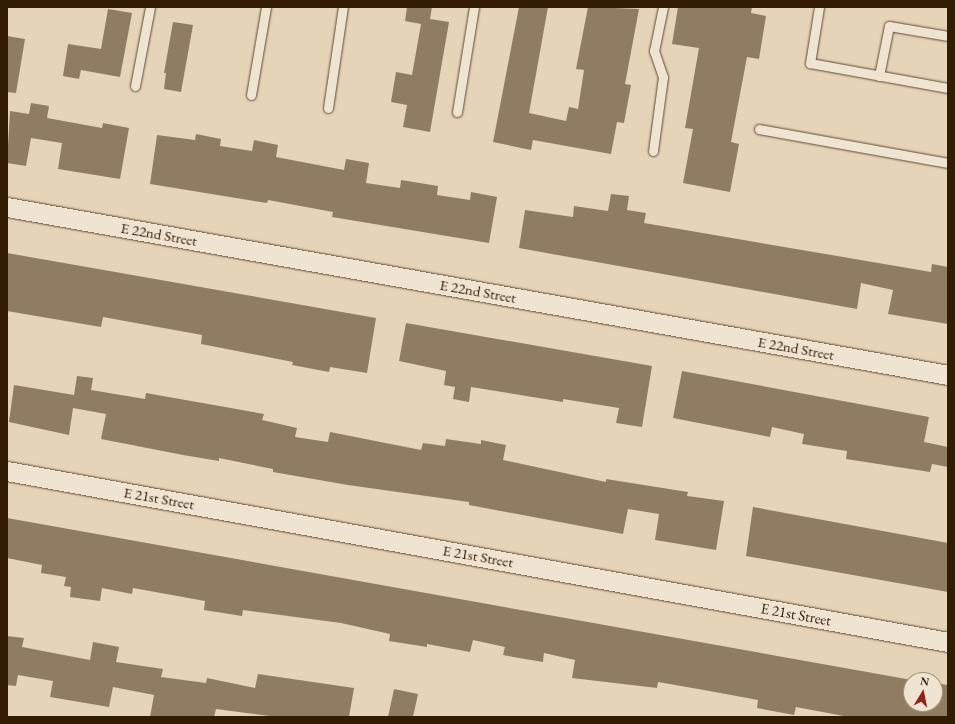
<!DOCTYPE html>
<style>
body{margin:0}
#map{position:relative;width:955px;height:724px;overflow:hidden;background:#e6d4b8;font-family:"EB Garamond",serif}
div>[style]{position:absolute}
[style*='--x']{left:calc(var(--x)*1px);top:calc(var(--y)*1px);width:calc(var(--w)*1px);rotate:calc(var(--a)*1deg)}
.building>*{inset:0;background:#907c61}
.roads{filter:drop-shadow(0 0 1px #5f4b30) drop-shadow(0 0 1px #5f4b30)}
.lane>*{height:9px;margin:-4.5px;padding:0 4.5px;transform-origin:4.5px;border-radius:4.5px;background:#efe3d1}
.street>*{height:19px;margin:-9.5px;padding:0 9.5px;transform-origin:9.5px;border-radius:9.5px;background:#efe3d1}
span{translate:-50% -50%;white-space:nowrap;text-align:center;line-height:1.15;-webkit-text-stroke:3px #efe3d1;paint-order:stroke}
.street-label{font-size:15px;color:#321d03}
.frame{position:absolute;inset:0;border:8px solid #321d03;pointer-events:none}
.north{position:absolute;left:903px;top:672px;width:40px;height:40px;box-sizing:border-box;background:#efe3d1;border:1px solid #a3947f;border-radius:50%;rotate:10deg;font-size:11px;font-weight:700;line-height:16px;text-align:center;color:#321d03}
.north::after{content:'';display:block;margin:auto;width:14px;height:18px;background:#8f2418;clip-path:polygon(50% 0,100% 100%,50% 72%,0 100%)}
</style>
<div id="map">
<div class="building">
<div style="clip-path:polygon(407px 7px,432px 7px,430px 19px,449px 22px,430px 132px,403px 127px,407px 105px,391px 102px,396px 72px,412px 75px,421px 24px,405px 21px)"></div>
<div style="clip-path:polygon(519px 7px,548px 7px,529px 113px,566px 121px,569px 107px,578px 109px,584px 70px,576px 69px,588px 7px,639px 9px,625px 84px,631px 85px,624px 123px,617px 122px,611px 154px,533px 140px,531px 150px,493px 142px)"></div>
<div style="clip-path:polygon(678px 7px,752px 7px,751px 13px,766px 16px,759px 59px,747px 57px,731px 142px,739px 144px,730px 192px,683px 183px,693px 129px,685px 128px,699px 48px,672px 44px)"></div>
<div style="clip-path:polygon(108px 9px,132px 13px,120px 77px,81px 70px,79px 79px,63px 76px,68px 44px,101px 49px)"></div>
<div style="clip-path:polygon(173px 22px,193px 25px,181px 92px,164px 89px,166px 73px,164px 73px)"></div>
<div style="clip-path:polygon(7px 36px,25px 39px,16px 93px,7px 92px)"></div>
<div style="clip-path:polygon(31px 103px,49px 106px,47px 118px,102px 128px,103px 123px,129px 128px,120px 179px,58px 169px,62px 143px,31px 138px,26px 166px,7px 163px,10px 111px,29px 114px)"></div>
<div style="clip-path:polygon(196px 134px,221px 139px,220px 146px,252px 151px,254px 140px,278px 145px,276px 157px,344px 170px,346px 159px,369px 163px,366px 183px,400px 188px,401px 180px,438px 186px,437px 195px,470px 200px,471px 192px,497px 197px,489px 243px,332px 217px,333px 212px,268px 200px,267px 203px,150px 184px,157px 135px,195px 140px)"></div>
<div style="clip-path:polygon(611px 194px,629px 196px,627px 210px,646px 213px,644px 223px,931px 272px,932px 264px,948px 267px,948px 324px,888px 314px,893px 290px,861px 283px,857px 309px,519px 248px,525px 210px,573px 217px,574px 206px,608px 211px)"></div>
<div style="clip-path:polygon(7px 253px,376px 318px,367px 373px,330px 367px,329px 372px,292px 365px,293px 362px,201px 344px,202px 335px,103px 317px,101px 327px,7px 311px)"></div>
<div style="clip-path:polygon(406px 323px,652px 366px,642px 427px,616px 423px,619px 408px,563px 399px,563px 402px,471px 387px,469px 402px,453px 399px,455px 387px,444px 385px,446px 371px,399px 361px)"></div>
<div style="clip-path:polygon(682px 371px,929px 417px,924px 442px,948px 447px,948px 467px,932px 464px,930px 472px,846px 459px,847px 451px,802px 444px,804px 434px,772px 427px,770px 437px,673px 418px)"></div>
<div style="clip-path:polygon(77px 376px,93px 378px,91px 390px,145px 399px,146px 393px,264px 414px,262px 420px,297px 428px,295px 437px,328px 442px,330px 432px,421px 450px,423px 443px,445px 446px,446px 439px,481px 444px,481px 440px,506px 445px,503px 460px,606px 482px,606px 479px,688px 492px,687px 496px,724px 501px,716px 550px,655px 540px,659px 514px,628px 509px,623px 534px,469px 505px,469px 502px,348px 485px,273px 472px,273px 469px,219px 458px,219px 461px,183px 455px,101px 439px,106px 414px,73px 408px,69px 435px,9px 422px,14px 385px,74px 395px)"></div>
<div style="clip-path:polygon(753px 507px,948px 543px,948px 592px,746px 556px)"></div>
<div style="clip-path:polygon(7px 518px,912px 680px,911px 704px,935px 704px,935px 683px,948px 685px,948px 717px,849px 717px,796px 707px,794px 715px,757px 708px,758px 700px,704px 690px,658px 682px,657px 688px,572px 678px,575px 660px,544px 653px,543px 662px,519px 658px,503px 655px,505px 647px,473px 640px,470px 652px,427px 644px,427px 647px,389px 641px,390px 634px,341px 623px,243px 610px,242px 616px,204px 610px,205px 601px,133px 588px,132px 594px,102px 588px,100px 601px,70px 597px,71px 587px,64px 586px,66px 577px,41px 573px,42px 565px,7px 558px)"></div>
<div style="clip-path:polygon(7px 636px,24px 638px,22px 647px,90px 660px,93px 642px,119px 647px,116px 662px,163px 669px,161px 677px,206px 683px,207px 678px,255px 688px,258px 674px,354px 688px,349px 717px,277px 717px,216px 709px,214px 717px,150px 717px,154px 695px,113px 687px,109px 707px,50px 697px,53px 681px,18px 675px,16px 686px,7px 685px)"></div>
<div style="clip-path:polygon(394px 689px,418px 694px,413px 717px,388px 717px)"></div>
</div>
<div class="roads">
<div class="lane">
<div style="--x:819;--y:7;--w:57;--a:99.1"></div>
<div style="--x:810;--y:63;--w:140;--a:10.3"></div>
<div style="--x:879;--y:76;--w:51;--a:-78.7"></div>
<div style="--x:889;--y:26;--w:60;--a:9.6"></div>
<div style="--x:135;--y:86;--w:80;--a:-79.2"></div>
<div style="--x:251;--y:95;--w:89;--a:-80.3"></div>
<div style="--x:328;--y:108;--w:102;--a:-81.6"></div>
<div style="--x:457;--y:112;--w:106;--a:-80.8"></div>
<div style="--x:759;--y:129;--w:192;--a:10.2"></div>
<div style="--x:653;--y:151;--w:75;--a:-82.3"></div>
<div style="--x:663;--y:77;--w:28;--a:-109"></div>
<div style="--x:654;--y:51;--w:45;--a:-78.4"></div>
</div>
<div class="street">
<div style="--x:7;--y:207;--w:956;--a:10.12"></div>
<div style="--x:7;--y:471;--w:956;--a:10.3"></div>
</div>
</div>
<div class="street-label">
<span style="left:159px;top:234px;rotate:10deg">E 22nd Street</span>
<span style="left:478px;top:291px;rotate:10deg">E 22nd Street</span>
<span style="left:796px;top:348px;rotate:10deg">E 22nd Street</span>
<span style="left:159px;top:498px;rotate:10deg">E 21st Street</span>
<span style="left:478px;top:556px;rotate:10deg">E 21st Street</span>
<span style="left:796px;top:614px;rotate:10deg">E 21st Street</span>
</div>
<div class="frame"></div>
<div class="north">N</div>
</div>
